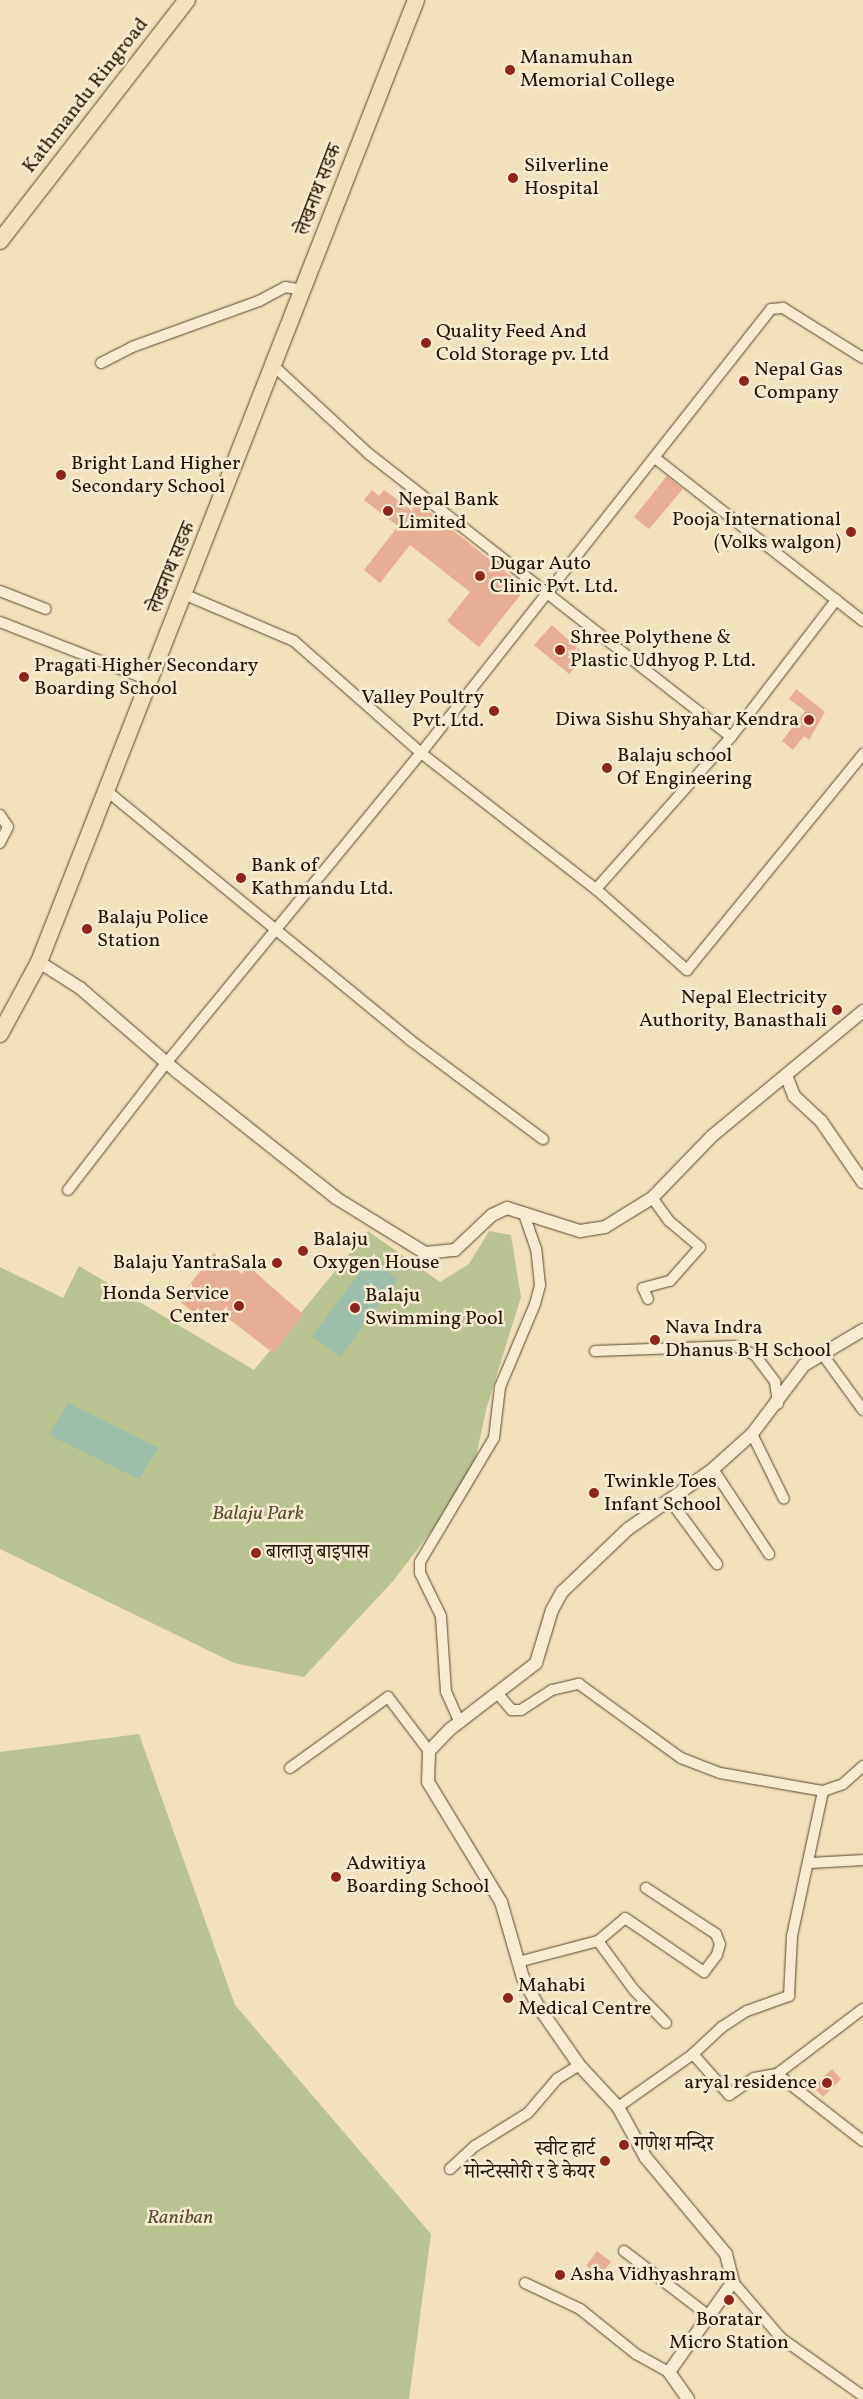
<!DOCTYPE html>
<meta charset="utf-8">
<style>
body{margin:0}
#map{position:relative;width:863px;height:2399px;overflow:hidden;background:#f2e1bb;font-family:Vollkorn,"Noto Serif Devanagari",serif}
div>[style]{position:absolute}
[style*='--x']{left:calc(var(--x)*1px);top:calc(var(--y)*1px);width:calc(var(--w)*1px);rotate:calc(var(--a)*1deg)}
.green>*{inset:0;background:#b9c391}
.water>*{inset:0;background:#9cbeaa}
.building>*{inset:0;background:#e8ae93}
.roads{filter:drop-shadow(0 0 1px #584630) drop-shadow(0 0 1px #584630)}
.minor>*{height:10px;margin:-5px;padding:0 5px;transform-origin:5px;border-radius:5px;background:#f7ecd3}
.tertiary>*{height:12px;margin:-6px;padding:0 6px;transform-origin:6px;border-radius:6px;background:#f7ecd3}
.primary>*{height:16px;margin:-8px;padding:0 8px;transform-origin:8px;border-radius:8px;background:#f2e1bb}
.trunk>*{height:16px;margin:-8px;padding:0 8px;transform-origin:8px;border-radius:8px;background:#f2e1bb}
.dots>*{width:14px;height:14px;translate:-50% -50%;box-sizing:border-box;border:2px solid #f7ecd3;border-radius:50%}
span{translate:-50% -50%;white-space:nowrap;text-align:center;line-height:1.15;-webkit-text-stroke:5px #f7ecd3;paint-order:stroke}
.poi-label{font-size:20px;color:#251301}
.left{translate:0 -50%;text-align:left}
.right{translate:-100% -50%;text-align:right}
.street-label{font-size:20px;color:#251301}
.park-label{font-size:20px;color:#595133;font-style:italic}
</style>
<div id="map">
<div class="green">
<div style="clip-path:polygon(368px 1231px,440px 1282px,469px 1264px,489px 1231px,511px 1235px,521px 1297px,486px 1410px,475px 1462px,450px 1507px,393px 1581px,304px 1677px,234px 1663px,0 1549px,0 1267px,63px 1298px,79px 1266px,254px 1370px)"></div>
<div style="clip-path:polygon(139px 1734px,235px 2005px,431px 2234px,409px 2399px,0 2399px,0 1752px)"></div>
</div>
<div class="water">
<div style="clip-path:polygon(370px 1259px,398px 1279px,340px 1357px,312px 1336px)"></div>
<div style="clip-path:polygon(68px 1403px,159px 1448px,139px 1479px,49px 1435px)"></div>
</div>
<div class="building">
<div style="clip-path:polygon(667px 476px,683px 489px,649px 529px,634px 517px)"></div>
<div style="clip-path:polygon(372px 490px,379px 496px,384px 490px,411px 510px,417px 502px,526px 588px,479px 647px,447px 621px,470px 592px,410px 545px,380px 583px,364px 570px,398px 526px,364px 500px)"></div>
<div style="clip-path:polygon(552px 625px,586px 656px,569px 674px,534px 645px)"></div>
<div style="clip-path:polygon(796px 689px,825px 712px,809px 740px,804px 736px,793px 750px,782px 741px,805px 711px,789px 699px)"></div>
<div style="clip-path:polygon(214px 1253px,242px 1274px,248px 1266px,303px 1314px,273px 1353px,220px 1312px,210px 1325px,178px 1300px)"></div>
<div style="clip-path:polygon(832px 2069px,841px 2079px,823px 2097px,813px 2087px)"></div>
<div style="clip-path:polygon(597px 2251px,611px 2262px,599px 2276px,586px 2266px)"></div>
</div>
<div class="roads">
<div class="minor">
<div style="--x:101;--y:363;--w:35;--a:-27"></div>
<div style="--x:132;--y:347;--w:135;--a:-19.9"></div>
<div style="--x:259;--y:301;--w:30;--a:-28"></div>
<div style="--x:285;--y:287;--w:19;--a:9"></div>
<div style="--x:275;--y:367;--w:128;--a:42.8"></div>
<div style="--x:369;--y:454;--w:459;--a:38"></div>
<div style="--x:655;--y:458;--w:264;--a:38.1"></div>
<div style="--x:0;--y:591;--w:49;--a:21.4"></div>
<div style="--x:186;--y:595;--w:117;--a:23.1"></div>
<div style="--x:294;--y:641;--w:169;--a:41.4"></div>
<div style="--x:421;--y:753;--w:222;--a:37.9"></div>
<div style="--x:596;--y:889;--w:122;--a:41.7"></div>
<div style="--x:687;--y:970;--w:279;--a:-50.8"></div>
<div style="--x:0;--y:622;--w:162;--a:21.3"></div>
<div style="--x:107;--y:791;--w:392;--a:39.4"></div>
<div style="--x:410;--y:1040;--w:166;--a:36.7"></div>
<div style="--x:0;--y:815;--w:14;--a:56"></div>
<div style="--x:8;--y:827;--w:18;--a:117"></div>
<div style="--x:596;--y:889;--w:203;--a:-48.4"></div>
<div style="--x:731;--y:737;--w:173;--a:-52.5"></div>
<div style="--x:68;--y:1190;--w:162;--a:-52.3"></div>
<div style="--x:167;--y:1062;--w:400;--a:-50.6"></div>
<div style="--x:421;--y:753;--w:565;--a:-51.75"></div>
<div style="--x:771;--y:309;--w:12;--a:-5"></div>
<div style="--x:783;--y:308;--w:94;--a:32"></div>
<div style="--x:648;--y:1299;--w:12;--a:-114"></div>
<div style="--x:643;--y:1288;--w:28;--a:-15"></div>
<div style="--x:670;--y:1281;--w:45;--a:-48.6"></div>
<div style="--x:700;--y:1247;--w:40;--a:-140"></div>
<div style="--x:669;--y:1221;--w:29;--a:-126"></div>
<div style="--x:595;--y:1351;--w:140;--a:-2"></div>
<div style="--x:735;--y:1346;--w:22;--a:24"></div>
<div style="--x:755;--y:1355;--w:34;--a:53"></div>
<div style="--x:775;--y:1382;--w:22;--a:82"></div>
<div style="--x:823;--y:1355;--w:68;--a:54"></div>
<div style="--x:752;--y:1434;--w:72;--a:63.8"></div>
<div style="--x:713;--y:1469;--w:102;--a:56.6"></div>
<div style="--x:669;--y:1499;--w:81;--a:53.6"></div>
<div style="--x:497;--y:1693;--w:23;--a:49"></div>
<div style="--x:512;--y:1710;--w:9;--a:0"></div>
<div style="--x:521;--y:1710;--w:37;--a:-33"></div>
<div style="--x:552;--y:1690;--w:28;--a:-13"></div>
<div style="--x:579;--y:1684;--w:126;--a:36"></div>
<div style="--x:681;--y:1758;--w:42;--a:21"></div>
<div style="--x:720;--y:1773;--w:105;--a:9.9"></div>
<div style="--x:823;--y:1791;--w:21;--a:-19"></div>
<div style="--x:843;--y:1784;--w:27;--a:-42"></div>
<div style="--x:460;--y:1723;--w:34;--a:-114"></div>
<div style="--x:446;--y:1692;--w:76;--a:-93.8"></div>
<div style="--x:441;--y:1616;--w:48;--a:-116"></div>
<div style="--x:420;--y:1573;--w:11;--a:-90"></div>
<div style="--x:420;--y:1562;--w:144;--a:-59.2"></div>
<div style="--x:494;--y:1438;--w:51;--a:-83.3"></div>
<div style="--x:500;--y:1387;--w:90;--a:-67.1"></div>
<div style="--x:535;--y:1304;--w:20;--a:-75"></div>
<div style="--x:540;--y:1285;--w:36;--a:-96"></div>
<div style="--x:536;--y:1249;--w:37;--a:-109"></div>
<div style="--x:290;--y:1768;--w:121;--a:-35.9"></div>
<div style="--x:388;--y:1697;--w:68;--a:52.8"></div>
<div style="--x:811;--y:1863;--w:52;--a:-3.3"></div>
<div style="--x:598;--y:1941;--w:61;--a:53.7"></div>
<div style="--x:634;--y:1990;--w:46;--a:45.9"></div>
<div style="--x:518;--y:1962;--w:83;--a:-14.7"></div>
<div style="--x:598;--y:1941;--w:35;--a:-40"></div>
<div style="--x:625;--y:1918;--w:96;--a:34.4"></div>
<div style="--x:704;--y:1972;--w:21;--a:-53"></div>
<div style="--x:717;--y:1955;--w:11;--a:-75"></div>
<div style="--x:720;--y:1944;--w:11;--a:-112"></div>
<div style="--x:716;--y:1934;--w:84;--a:-146.7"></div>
<div style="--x:693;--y:2054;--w:40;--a:-43"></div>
<div style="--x:722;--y:2027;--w:30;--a:-33"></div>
<div style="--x:747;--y:2011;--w:45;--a:-19.7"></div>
<div style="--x:789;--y:1996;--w:60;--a:-87.1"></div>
<div style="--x:792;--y:1936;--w:148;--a:-77.9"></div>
<div style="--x:777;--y:2074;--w:108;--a:-37.1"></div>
<div style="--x:618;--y:2107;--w:92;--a:-35.2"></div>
<div style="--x:693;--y:2054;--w:55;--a:48.7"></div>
<div style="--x:729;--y:2095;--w:30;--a:-34"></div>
<div style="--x:754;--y:2078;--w:23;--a:-10"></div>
<div style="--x:777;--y:2074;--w:109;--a:37.9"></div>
<div style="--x:450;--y:2169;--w:34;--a:-43"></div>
<div style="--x:475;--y:2146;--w:62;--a:-31.9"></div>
<div style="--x:528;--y:2113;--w:45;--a:-49.5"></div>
<div style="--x:557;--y:2079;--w:26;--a:-32"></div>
<div style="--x:624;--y:2251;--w:107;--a:37.4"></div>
<div style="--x:733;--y:2282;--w:74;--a:49.4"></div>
<div style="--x:781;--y:2338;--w:100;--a:35.3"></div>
<div style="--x:525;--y:2283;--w:61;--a:25.3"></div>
<div style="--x:580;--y:2309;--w:72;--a:38.8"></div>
<div style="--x:636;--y:2354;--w:38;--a:29"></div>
</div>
<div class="tertiary">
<div style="--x:39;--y:962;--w:49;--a:32.4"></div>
<div style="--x:80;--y:988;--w:127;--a:40.8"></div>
<div style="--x:176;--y:1071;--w:204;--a:38.4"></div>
<div style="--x:336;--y:1198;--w:105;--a:31.7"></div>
<div style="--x:425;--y:1253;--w:30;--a:-6"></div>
<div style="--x:455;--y:1250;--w:51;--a:-43.4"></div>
<div style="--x:492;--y:1215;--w:17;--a:-25"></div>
<div style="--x:507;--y:1208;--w:77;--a:17.5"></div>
<div style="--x:580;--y:1231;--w:25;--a:-9"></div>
<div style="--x:605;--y:1227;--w:55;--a:-31.7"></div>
<div style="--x:652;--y:1198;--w:86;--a:-45.9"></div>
<div style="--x:712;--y:1136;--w:196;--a:-39.6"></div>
<div style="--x:786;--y:1075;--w:22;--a:69"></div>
<div style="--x:794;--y:1096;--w:37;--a:43"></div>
<div style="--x:821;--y:1121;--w:74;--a:55.5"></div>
<div style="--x:688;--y:2399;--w:33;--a:-125"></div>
<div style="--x:669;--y:2372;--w:110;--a:-54.6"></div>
<div style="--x:733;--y:2282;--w:29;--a:-104"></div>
<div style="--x:726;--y:2254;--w:125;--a:-129.8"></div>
<div style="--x:646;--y:2158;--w:58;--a:-118.8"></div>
<div style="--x:618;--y:2107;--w:57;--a:-132.9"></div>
<div style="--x:579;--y:2065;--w:72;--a:-124.8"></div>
<div style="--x:538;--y:2006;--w:32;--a:-118"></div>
<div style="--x:523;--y:1978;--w:79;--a:-106.1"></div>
<div style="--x:501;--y:1902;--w:140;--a:-121.3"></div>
<div style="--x:428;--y:1782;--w:31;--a:-88"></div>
<div style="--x:429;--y:1751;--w:29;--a:-46"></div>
<div style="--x:449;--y:1730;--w:110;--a:-37.6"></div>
<div style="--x:536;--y:1663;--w:55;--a:-73.2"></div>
<div style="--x:552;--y:1610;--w:21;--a:-61"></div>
<div style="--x:562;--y:1592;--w:91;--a:-43.7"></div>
<div style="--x:628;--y:1529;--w:104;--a:-35.2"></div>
<div style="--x:713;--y:1469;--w:52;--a:-41.9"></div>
<div style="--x:752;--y:1434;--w:86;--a:-53"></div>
<div style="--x:804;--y:1365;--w:69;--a:-30.7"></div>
</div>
<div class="primary">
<div style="--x:0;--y:1034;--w:82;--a:-61.6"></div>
<div style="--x:39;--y:962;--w:1033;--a:-68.6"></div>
</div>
<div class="trunk">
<div style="--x:0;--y:241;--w:305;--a:-52.2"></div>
</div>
</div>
<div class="dots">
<div style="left:510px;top:70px;background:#8f2418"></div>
<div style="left:513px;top:178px;background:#8f2418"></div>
<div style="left:426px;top:343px;background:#8f2418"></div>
<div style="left:744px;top:381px;background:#8f2418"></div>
<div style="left:61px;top:475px;background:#8f2418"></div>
<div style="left:388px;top:511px;background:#8f2418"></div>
<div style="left:851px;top:532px;background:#8f2418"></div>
<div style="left:480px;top:576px;background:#8f2418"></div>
<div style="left:560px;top:650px;background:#8f2418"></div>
<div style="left:24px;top:677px;background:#8f2418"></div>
<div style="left:494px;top:711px;background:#8f2418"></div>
<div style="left:809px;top:720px;background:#8f2418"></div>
<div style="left:607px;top:768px;background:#8f2418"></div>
<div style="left:241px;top:878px;background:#8f2418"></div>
<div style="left:87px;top:929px;background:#8f2418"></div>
<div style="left:837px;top:1010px;background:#8f2418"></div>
<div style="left:303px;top:1251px;background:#8f2418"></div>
<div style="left:277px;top:1263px;background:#8f2418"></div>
<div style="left:239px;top:1306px;background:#8f2418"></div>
<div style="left:355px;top:1308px;background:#8f2418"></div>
<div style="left:655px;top:1340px;background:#8f2418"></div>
<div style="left:594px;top:1493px;background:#8f2418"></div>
<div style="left:256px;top:1553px;background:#8f2418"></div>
<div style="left:336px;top:1877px;background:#8f2418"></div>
<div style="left:508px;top:1998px;background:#8f2418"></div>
<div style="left:827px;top:2083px;background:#8f2418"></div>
<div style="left:624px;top:2145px;background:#8f2418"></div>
<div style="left:605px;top:2161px;background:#8f2418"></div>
<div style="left:560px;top:2275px;background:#8f2418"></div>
<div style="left:729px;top:2300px;background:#8f2418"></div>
</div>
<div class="poi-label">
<span class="left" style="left:520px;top:70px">Manamuhan<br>Memorial College</span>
<span class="left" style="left:524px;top:178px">Silverline<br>Hospital</span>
<span class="left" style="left:436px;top:344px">Quality Feed And<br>Cold Storage pv. Ltd</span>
<span class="left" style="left:754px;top:382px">Nepal Gas<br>Company</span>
<span class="left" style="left:71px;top:476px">Bright Land Higher<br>Secondary School</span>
<span class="left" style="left:398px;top:512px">Nepal Bank<br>Limited</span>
<span class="right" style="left:841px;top:532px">Pooja International<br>(Volks walgon)</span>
<span class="left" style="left:490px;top:576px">Dugar Auto<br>Clinic Pvt. Ltd.</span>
<span class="left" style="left:570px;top:650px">Shree Polythene &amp;<br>Plastic Udhyog P. Ltd.</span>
<span class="left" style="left:34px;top:678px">Pragati Higher Secondary<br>Boarding School</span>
<span class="right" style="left:484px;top:710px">Valley Poultry<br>Pvt. Ltd.</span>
<span class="right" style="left:799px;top:720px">Diwa Sishu Shyahar Kendra</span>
<span class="left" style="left:617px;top:768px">Balaju school<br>Of Engineering</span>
<span class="left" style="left:251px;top:878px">Bank of<br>Kathmandu Ltd.</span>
<span class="left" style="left:97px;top:930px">Balaju Police<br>Station</span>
<span class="right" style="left:827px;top:1010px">Nepal Electricity<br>Authority, Banasthali</span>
<span class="left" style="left:313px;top:1252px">Balaju<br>Oxygen House</span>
<span class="right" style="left:267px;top:1263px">Balaju YantraSala</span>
<span class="right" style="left:229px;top:1306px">Honda Service<br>Center</span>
<span class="left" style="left:365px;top:1308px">Balaju<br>Swimming Pool</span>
<span class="left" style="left:665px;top:1340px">Nava Indra<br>Dhanus B H School</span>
<span class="left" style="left:604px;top:1494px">Twinkle Toes<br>Infant School</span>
<span class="left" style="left:266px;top:1553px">बालाजु बाइपास</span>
<span class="left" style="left:346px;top:1876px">Adwitiya<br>Boarding School</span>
<span class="left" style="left:518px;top:1998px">Mahabi<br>Medical Centre</span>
<span class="right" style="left:817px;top:2083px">aryal residence</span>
<span class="left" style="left:634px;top:2145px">गणेश मन्दिर</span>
<span class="right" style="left:595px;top:2162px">स्वीट हार्ट<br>मोन्टेस्सोरी र डे केयर</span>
<span class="left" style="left:570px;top:2275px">Asha Vidhyashram</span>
<span style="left:729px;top:2332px">Boratar<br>Micro Station</span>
</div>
<div class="street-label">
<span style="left:86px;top:96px;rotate:-52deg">Kathmandu Ringroad</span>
<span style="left:320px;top:190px;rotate:-69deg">लेखनाथ सडक</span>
<span style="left:173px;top:568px;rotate:-68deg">लेखनाथ सडक</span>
</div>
<div class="park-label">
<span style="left:258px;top:1514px">Balaju Park</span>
<span style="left:180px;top:2218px">Raniban</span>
</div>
</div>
